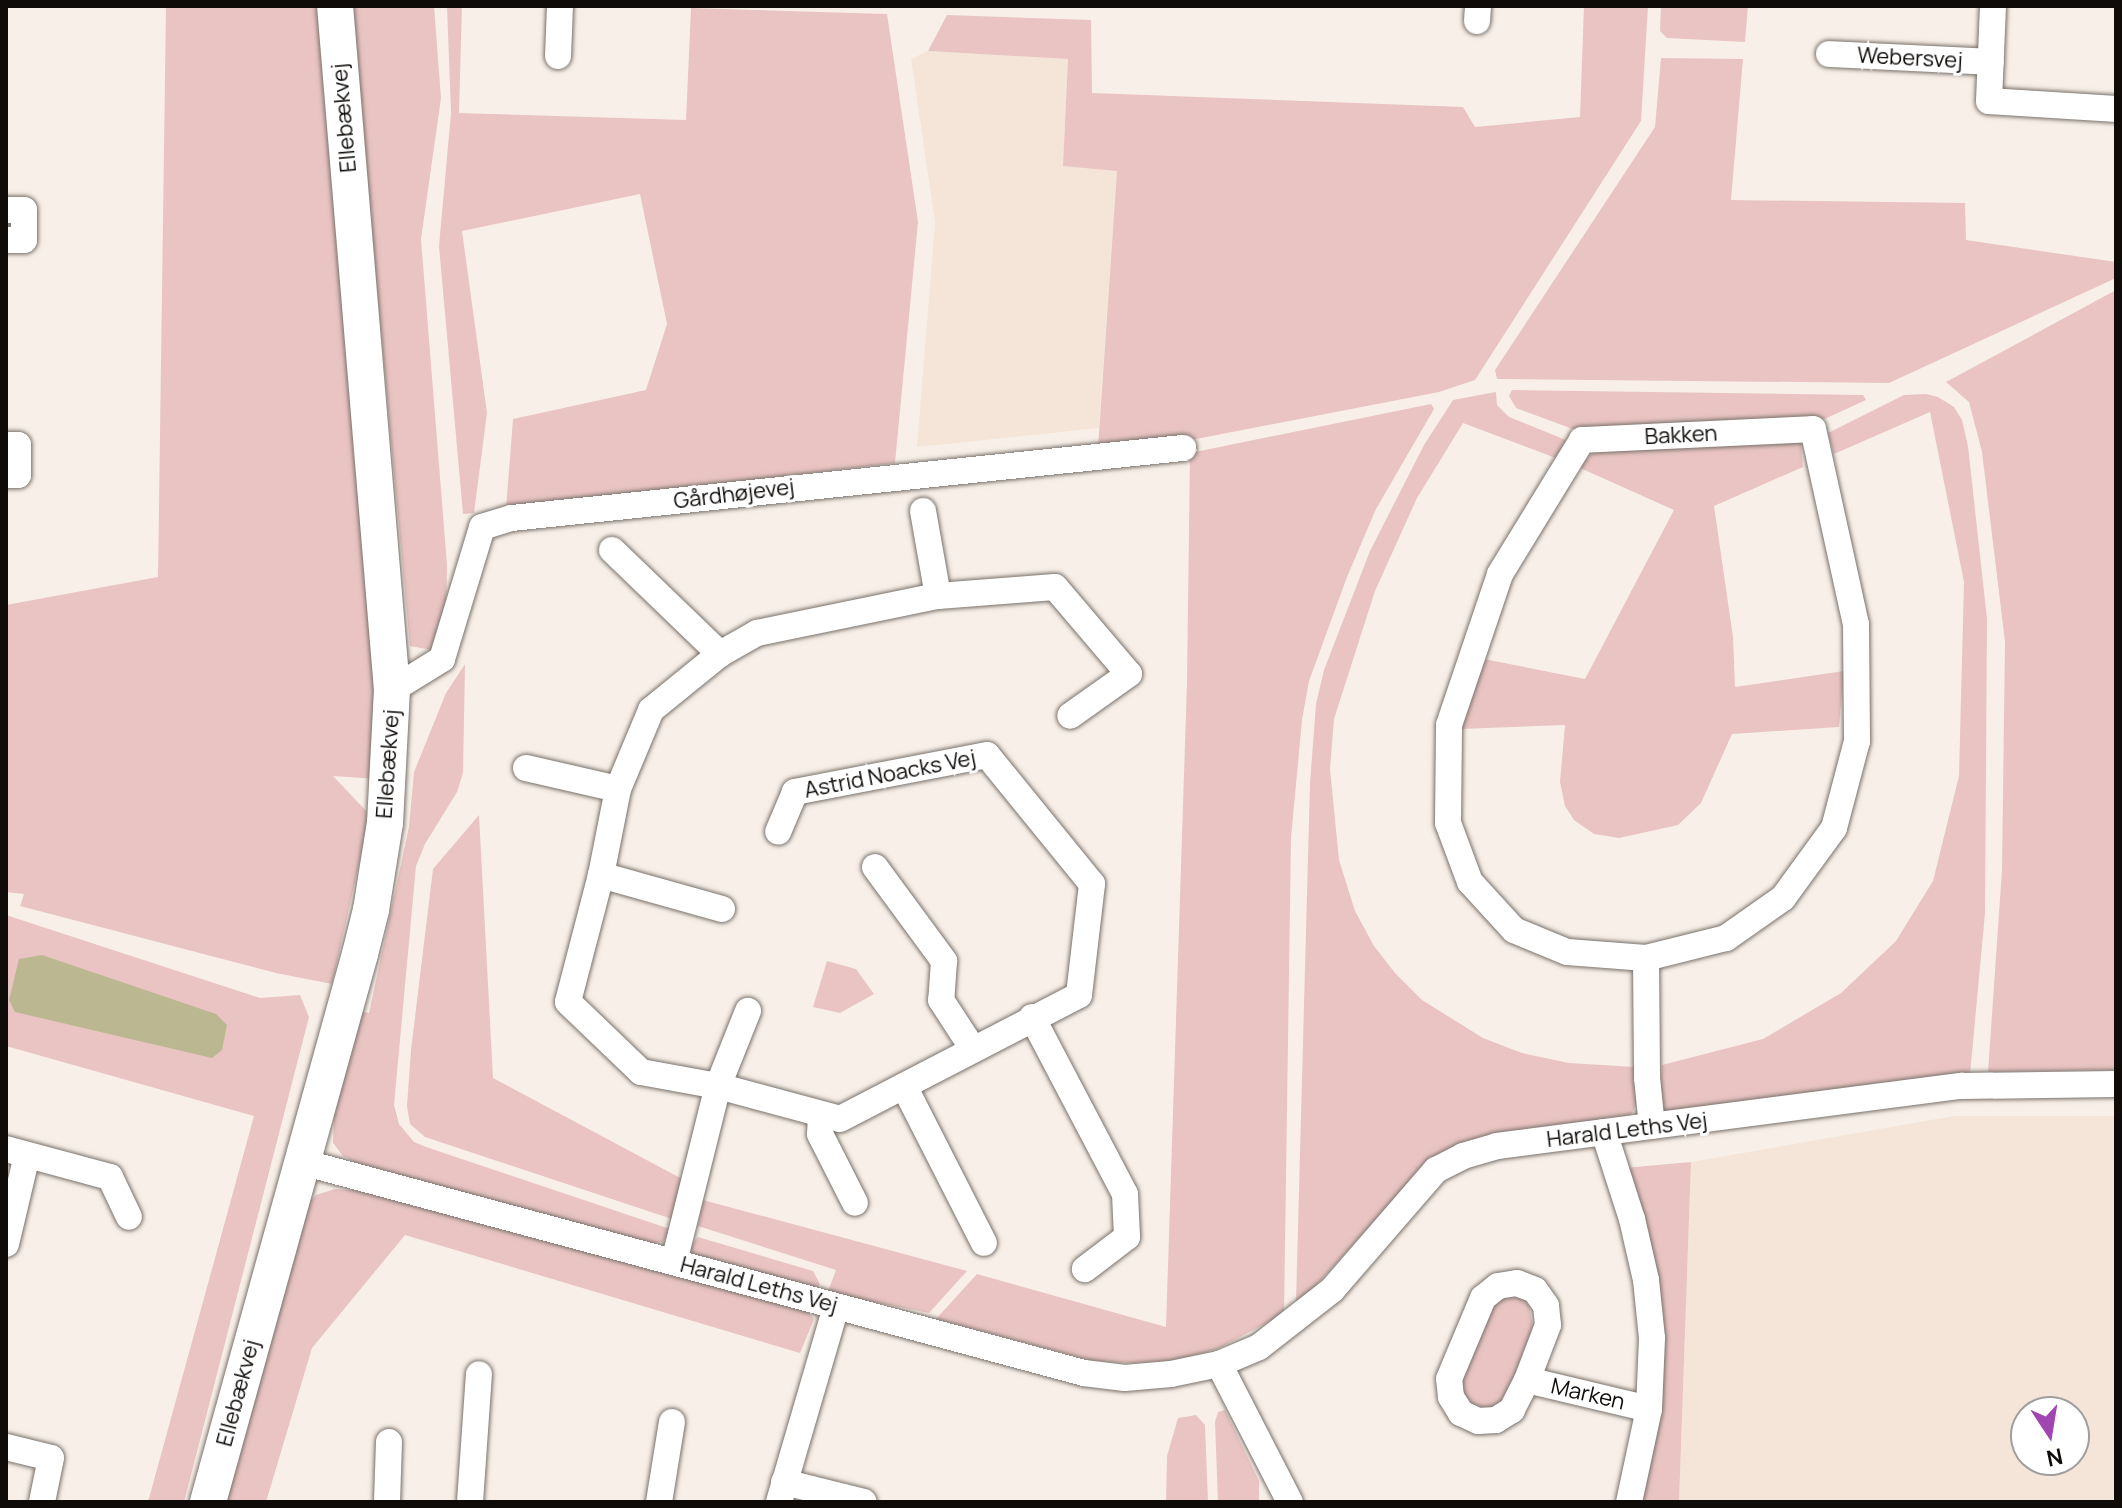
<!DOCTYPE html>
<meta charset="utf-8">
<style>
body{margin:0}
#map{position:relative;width:2122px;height:1508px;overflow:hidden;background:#f8f0e8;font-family:Manrope,sans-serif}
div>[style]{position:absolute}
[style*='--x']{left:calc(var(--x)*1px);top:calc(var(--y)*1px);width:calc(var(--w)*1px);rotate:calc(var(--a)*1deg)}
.built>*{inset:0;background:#f4e5d8}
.green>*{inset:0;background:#e9c4c2}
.water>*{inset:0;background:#bbb891}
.roads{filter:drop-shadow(0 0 2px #79716b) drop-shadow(0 0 2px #79716b)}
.street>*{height:26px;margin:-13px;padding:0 13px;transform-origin:13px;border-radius:13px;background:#fff}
.secondary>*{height:36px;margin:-18px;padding:0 18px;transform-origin:18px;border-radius:18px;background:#fff}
span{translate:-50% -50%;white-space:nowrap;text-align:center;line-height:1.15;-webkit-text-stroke:6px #fff;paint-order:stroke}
.street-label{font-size:22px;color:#0e0b09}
.frame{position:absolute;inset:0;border:8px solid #0e0b09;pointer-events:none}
.north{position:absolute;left:2010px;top:1396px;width:80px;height:80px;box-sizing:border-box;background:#fff;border:2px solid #9f9d9d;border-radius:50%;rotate:168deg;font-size:22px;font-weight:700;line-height:32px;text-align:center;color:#0e0b09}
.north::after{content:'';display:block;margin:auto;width:28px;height:36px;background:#a146b0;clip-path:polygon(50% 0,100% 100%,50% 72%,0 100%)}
</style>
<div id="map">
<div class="built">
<div style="clip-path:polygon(928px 51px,1068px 59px,1063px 166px,1117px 170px,1099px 428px,917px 447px,935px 222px,911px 59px)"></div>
<div style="clip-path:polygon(evenodd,1954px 1116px,2116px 1116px,2116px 1502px,1679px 1502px,1691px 1162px,1954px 1116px,2026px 1412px,2074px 1412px,2074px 1460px,2026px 1460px,2026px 1412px)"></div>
</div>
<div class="green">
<div style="clip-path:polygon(166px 6px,320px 6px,375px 609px,376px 779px,333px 776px,370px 815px,332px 984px,276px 973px,20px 906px,24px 894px,6px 892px,6px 605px,158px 577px)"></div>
<div style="clip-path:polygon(351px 6px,434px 6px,441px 98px,421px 239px,447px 565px,446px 619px,431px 650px,410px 646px)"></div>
<div style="clip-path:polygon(447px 6px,462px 6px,459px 113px,686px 120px,691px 8px,887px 14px,918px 222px,895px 463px,506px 509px,513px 419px,646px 390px,667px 324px,640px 194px,462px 231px,487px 413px,474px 513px,463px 514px,439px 246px,451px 113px)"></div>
<div style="clip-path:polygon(1584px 6px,1648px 6px,1641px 121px,1475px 380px,1439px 392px,1191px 440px,1098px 448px,1117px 171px,1063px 166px,1068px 59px,928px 51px,947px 15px,1091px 20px,1092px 93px,1463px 107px,1475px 127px,1580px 117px)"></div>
<div style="clip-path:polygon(1661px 6px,1748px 6px,1745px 42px,1667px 38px,1660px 31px)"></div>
<div style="clip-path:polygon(1661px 58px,1743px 59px,1731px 200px,1965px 203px,1966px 240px,2116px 262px,2116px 278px,1889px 383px,1497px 379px,1495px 370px,1655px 127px)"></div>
<div style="clip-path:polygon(2116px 290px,2116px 1070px,1988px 1072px,2002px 870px,2005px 642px,1982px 452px,1969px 402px,1946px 382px)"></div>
<div style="clip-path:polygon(1512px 390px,1863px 395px,1866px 400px,1818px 422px,1581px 432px,1516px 408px,1509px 396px)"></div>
<div style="clip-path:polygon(1496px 392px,1497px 405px,1509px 417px,1566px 440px,1568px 447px,1561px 460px,1463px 423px,1417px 498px,1375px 591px,1334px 719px,1330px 769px,1339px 860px,1355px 911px,1374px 946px,1395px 973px,1422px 1000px,1483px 1038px,1522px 1053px,1569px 1063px,1635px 1067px,1638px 1101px,1630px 1117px,1420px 1171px,1300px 1303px,1296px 1301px,1310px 783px,1316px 704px,1324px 670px,1370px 551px,1424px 445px,1453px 400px)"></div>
<div style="clip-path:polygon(1926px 394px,1938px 397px,1954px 407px,1962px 420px,1968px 446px,1987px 619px,1985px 913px,1970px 1075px,1671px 1114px,1664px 1111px,1659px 1103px,1662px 1065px,1763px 1039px,1841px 993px,1896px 941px,1933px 881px,1959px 776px,1964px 582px,1930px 412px,1834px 454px,1828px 433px,1904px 395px)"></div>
<div style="clip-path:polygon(1431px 404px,1434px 409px,1376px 509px,1347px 577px,1309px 681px,1302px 720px,1291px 838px,1284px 1314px,1217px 1349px,1178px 1360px,1135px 1363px,1094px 1361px,936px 1319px,977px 1274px,1166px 1327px,1187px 682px,1190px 453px)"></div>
<div style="clip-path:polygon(1800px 437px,1803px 467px,1714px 506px,1733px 637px,1735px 687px,1844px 671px,1839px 727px,1732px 734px,1701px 803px,1678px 825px,1619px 838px,1594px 834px,1574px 820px,1565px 806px,1560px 782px,1565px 725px,1461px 729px,1484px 659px,1585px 679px,1674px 510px,1578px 467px,1603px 444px)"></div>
<div style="clip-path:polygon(465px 664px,463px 773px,457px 792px,425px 844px,416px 866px,394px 1105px,399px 1124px,414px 1142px,426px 1147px,673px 1230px,663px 1242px,649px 1244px,354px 1162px,343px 1156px,333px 1143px,335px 1092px,356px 1010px,369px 1013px,409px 827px,414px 772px,446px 693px)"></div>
<div style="clip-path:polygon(479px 815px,493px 1078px,686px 1181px,675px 1220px,425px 1137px,410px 1124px,407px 1106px,411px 1050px,433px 869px)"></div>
<div style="clip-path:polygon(6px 915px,260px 998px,300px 995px,309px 1017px,184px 1502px,148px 1502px,254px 1116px,6px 1046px)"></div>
<div style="clip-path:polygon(827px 961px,856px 969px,874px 994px,840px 1013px,813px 1007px)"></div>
<div style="clip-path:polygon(1691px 1162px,1679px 1502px,1638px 1502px,1654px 1432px,1624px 1168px)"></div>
<div style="clip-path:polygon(335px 1189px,362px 1191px,807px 1311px,814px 1319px,800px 1353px,405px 1235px,312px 1348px,266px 1502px,223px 1502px,307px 1204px,316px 1195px)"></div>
<div style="clip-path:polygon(703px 1200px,967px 1271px,929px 1313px,835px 1294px,828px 1291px,836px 1270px,698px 1226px)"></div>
<div style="clip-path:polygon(698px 1237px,813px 1271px,820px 1284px,817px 1288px,696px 1256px,689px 1248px)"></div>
<div style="clip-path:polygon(1503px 1296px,1523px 1299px,1529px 1306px,1534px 1334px,1510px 1393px,1494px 1407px,1478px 1408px,1466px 1403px,1459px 1378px,1485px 1312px)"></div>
<div style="clip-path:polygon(1225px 1410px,1259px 1481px,1259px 1502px,1218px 1502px,1215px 1422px,1218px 1412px)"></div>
<div style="clip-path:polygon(1196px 1415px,1205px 1425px,1208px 1502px,1166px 1502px,1167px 1456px,1178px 1418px)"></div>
</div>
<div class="water">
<div style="clip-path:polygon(42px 955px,216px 1014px,227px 1025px,222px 1050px,212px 1058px,15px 1012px,9px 1000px,19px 959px)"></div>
</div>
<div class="roads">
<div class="street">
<div style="--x:1993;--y:6;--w:95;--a:92.4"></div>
<div style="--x:1989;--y:101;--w:127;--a:3.6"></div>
<div style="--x:1477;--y:21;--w:15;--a:-86"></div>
<div style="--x:1829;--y:54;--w:162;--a:2.8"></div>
<div style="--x:558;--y:56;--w:50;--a:-87.7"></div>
<div style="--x:6;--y:210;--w:18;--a:0"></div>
<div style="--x:24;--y:210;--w:30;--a:90"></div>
<div style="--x:24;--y:240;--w:18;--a:180"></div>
<div style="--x:6;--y:445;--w:12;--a:0"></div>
<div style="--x:18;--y:445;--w:30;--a:90"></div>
<div style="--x:18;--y:475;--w:12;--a:180"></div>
<div style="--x:923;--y:511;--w:86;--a:80"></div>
<div style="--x:612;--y:550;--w:150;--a:43.9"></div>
<div style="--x:392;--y:690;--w:59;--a:-31.8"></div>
<div style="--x:442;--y:659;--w:138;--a:-73.1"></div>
<div style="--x:482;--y:527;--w:31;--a:-17"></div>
<div style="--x:512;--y:518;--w:675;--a:-5.96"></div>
<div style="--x:526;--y:768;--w:94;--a:12.9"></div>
<div style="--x:875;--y:867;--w:117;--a:53.7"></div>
<div style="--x:944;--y:961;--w:39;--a:94"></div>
<div style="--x:941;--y:1000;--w:59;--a:56.9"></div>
<div style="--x:601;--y:875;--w:88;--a:-78.8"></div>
<div style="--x:618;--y:789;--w:86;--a:-67.3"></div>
<div style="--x:651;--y:710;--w:89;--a:-39.1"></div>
<div style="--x:720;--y:654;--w:43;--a:-29.6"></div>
<div style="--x:757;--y:633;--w:185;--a:-11.6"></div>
<div style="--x:938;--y:596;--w:117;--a:-4.4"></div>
<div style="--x:1055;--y:587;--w:114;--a:49.6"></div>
<div style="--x:1129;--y:674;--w:72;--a:144.6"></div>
<div style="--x:722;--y:909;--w:126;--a:-164.3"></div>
<div style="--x:601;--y:875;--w:131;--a:104.6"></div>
<div style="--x:568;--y:1002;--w:101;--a:43.8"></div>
<div style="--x:641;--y:1072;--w:78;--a:10.3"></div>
<div style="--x:718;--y:1086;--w:126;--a:15.1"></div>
<div style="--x:840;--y:1119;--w:269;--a:-27.4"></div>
<div style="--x:1079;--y:995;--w:112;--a:-83.3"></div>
<div style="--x:1092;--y:884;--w:166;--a:-129.1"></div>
<div style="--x:987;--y:755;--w:196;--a:169.1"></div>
<div style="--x:795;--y:792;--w:43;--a:113"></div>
<div style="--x:1646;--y:958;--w:79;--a:-175.7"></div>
<div style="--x:1567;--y:952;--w:57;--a:-157.5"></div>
<div style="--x:1514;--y:930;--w:65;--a:-132.5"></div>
<div style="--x:1470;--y:882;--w:63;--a:-110.4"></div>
<div style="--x:1448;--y:823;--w:98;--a:-89.4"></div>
<div style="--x:1449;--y:725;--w:159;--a:-71.3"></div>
<div style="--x:1500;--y:574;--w:157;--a:-58.5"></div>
<div style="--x:1582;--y:440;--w:231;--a:-2.7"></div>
<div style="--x:1813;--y:429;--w:200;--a:77.6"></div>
<div style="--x:1856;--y:624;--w:117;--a:89.5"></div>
<div style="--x:1857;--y:741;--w:90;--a:104.8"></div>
<div style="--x:1834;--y:828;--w:87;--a:126.1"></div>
<div style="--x:1783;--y:898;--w:70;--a:144.9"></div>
<div style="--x:1726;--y:938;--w:82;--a:166"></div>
<div style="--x:1646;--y:958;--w:120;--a:89.5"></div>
<div style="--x:1647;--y:1078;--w:48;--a:84.1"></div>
<div style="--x:1032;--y:1017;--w:200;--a:62.3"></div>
<div style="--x:1125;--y:1194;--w:43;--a:87.3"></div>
<div style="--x:1127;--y:1237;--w:53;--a:142.7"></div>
<div style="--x:904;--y:1086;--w:176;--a:63"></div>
<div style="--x:821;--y:1116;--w:18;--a:93"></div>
<div style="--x:820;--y:1134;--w:77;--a:63.1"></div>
<div style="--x:1604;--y:1132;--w:91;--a:72.2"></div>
<div style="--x:1632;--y:1219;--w:63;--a:77.1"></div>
<div style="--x:1646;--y:1280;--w:58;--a:84.1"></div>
<div style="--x:1652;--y:1338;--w:71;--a:92.4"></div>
<div style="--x:1649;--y:1409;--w:95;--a:102.1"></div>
<div style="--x:6;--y:1149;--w:108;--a:15.1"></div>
<div style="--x:110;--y:1177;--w:44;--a:64.6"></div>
<div style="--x:302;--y:1162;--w:810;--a:15.1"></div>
<div style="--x:1084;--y:1373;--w:41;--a:7"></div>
<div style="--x:1125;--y:1378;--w:46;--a:-5"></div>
<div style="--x:1171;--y:1374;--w:49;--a:-11.8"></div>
<div style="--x:1219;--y:1364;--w:43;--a:-23"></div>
<div style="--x:1259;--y:1347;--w:93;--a:-38"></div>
<div style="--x:1332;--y:1290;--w:159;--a:-49.1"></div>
<div style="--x:1436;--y:1170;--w:30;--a:-27"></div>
<div style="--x:1463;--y:1156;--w:35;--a:-16"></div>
<div style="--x:1497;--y:1146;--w:469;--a:-7.4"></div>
<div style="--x:1962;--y:1086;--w:154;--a:-0.7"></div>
<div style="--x:6;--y:1244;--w:91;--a:-76.7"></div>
<div style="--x:674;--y:1262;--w:181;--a:-76"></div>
<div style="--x:718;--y:1086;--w:81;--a:-68.2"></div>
<div style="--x:1219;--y:1364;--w:155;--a:62.8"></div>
<div style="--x:1527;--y:1380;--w:34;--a:117"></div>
<div style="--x:1512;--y:1410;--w:19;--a:148"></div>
<div style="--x:1496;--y:1420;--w:18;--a:177"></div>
<div style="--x:1478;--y:1421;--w:19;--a:-155"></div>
<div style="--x:1461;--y:1413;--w:19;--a:-122"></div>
<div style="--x:1451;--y:1397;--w:18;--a:-96"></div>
<div style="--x:1449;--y:1379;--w:88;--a:-67.2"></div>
<div style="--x:1483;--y:1298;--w:19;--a:-39"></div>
<div style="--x:1498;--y:1286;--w:19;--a:-9"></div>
<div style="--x:1517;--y:1283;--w:19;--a:21"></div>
<div style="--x:1535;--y:1290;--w:19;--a:55"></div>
<div style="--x:1546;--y:1306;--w:19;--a:84"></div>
<div style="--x:1548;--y:1325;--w:59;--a:110.9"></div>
<div style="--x:1527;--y:1380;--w:125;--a:13.4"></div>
<div style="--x:6;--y:1447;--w:46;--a:13.7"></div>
<div style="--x:51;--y:1458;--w:45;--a:101.6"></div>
<div style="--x:784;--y:1482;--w:82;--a:14"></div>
<div style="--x:387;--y:1502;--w:60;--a:-88.1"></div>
<div style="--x:470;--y:1502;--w:128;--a:-86"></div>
<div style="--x:659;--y:1502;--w:81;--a:-80.8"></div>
<div style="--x:779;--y:1502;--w:203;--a:-73.7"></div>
</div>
<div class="secondary">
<div style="--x:208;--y:1502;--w:569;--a:-74.5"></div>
<div style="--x:360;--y:954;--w:45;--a:-76"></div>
<div style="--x:371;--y:910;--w:88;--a:-80.9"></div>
<div style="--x:385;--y:823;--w:133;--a:-87"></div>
<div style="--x:392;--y:690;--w:686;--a:-94.76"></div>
</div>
</div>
<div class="street-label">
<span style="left:1910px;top:58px;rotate:3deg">Webersvej</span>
<span style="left:344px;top:118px;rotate:-95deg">Ellebækvej</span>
<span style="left:1681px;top:435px;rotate:-3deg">Bakken</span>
<span style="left:734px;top:494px;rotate:-7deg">Gårdhøjevej</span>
<span style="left:388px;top:764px;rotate:-86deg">Ellebækvej</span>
<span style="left:890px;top:774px;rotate:-11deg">Astrid Noacks Vej</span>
<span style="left:1627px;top:1130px;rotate:-7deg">Harald Leths Vej</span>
<span style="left:759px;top:1285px;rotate:15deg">Harald Leths Vej</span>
<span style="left:238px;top:1393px;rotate:-75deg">Ellebækvej</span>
<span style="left:1588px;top:1394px;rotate:13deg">Marken</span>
</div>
<div class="frame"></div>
<div class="north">N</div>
</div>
